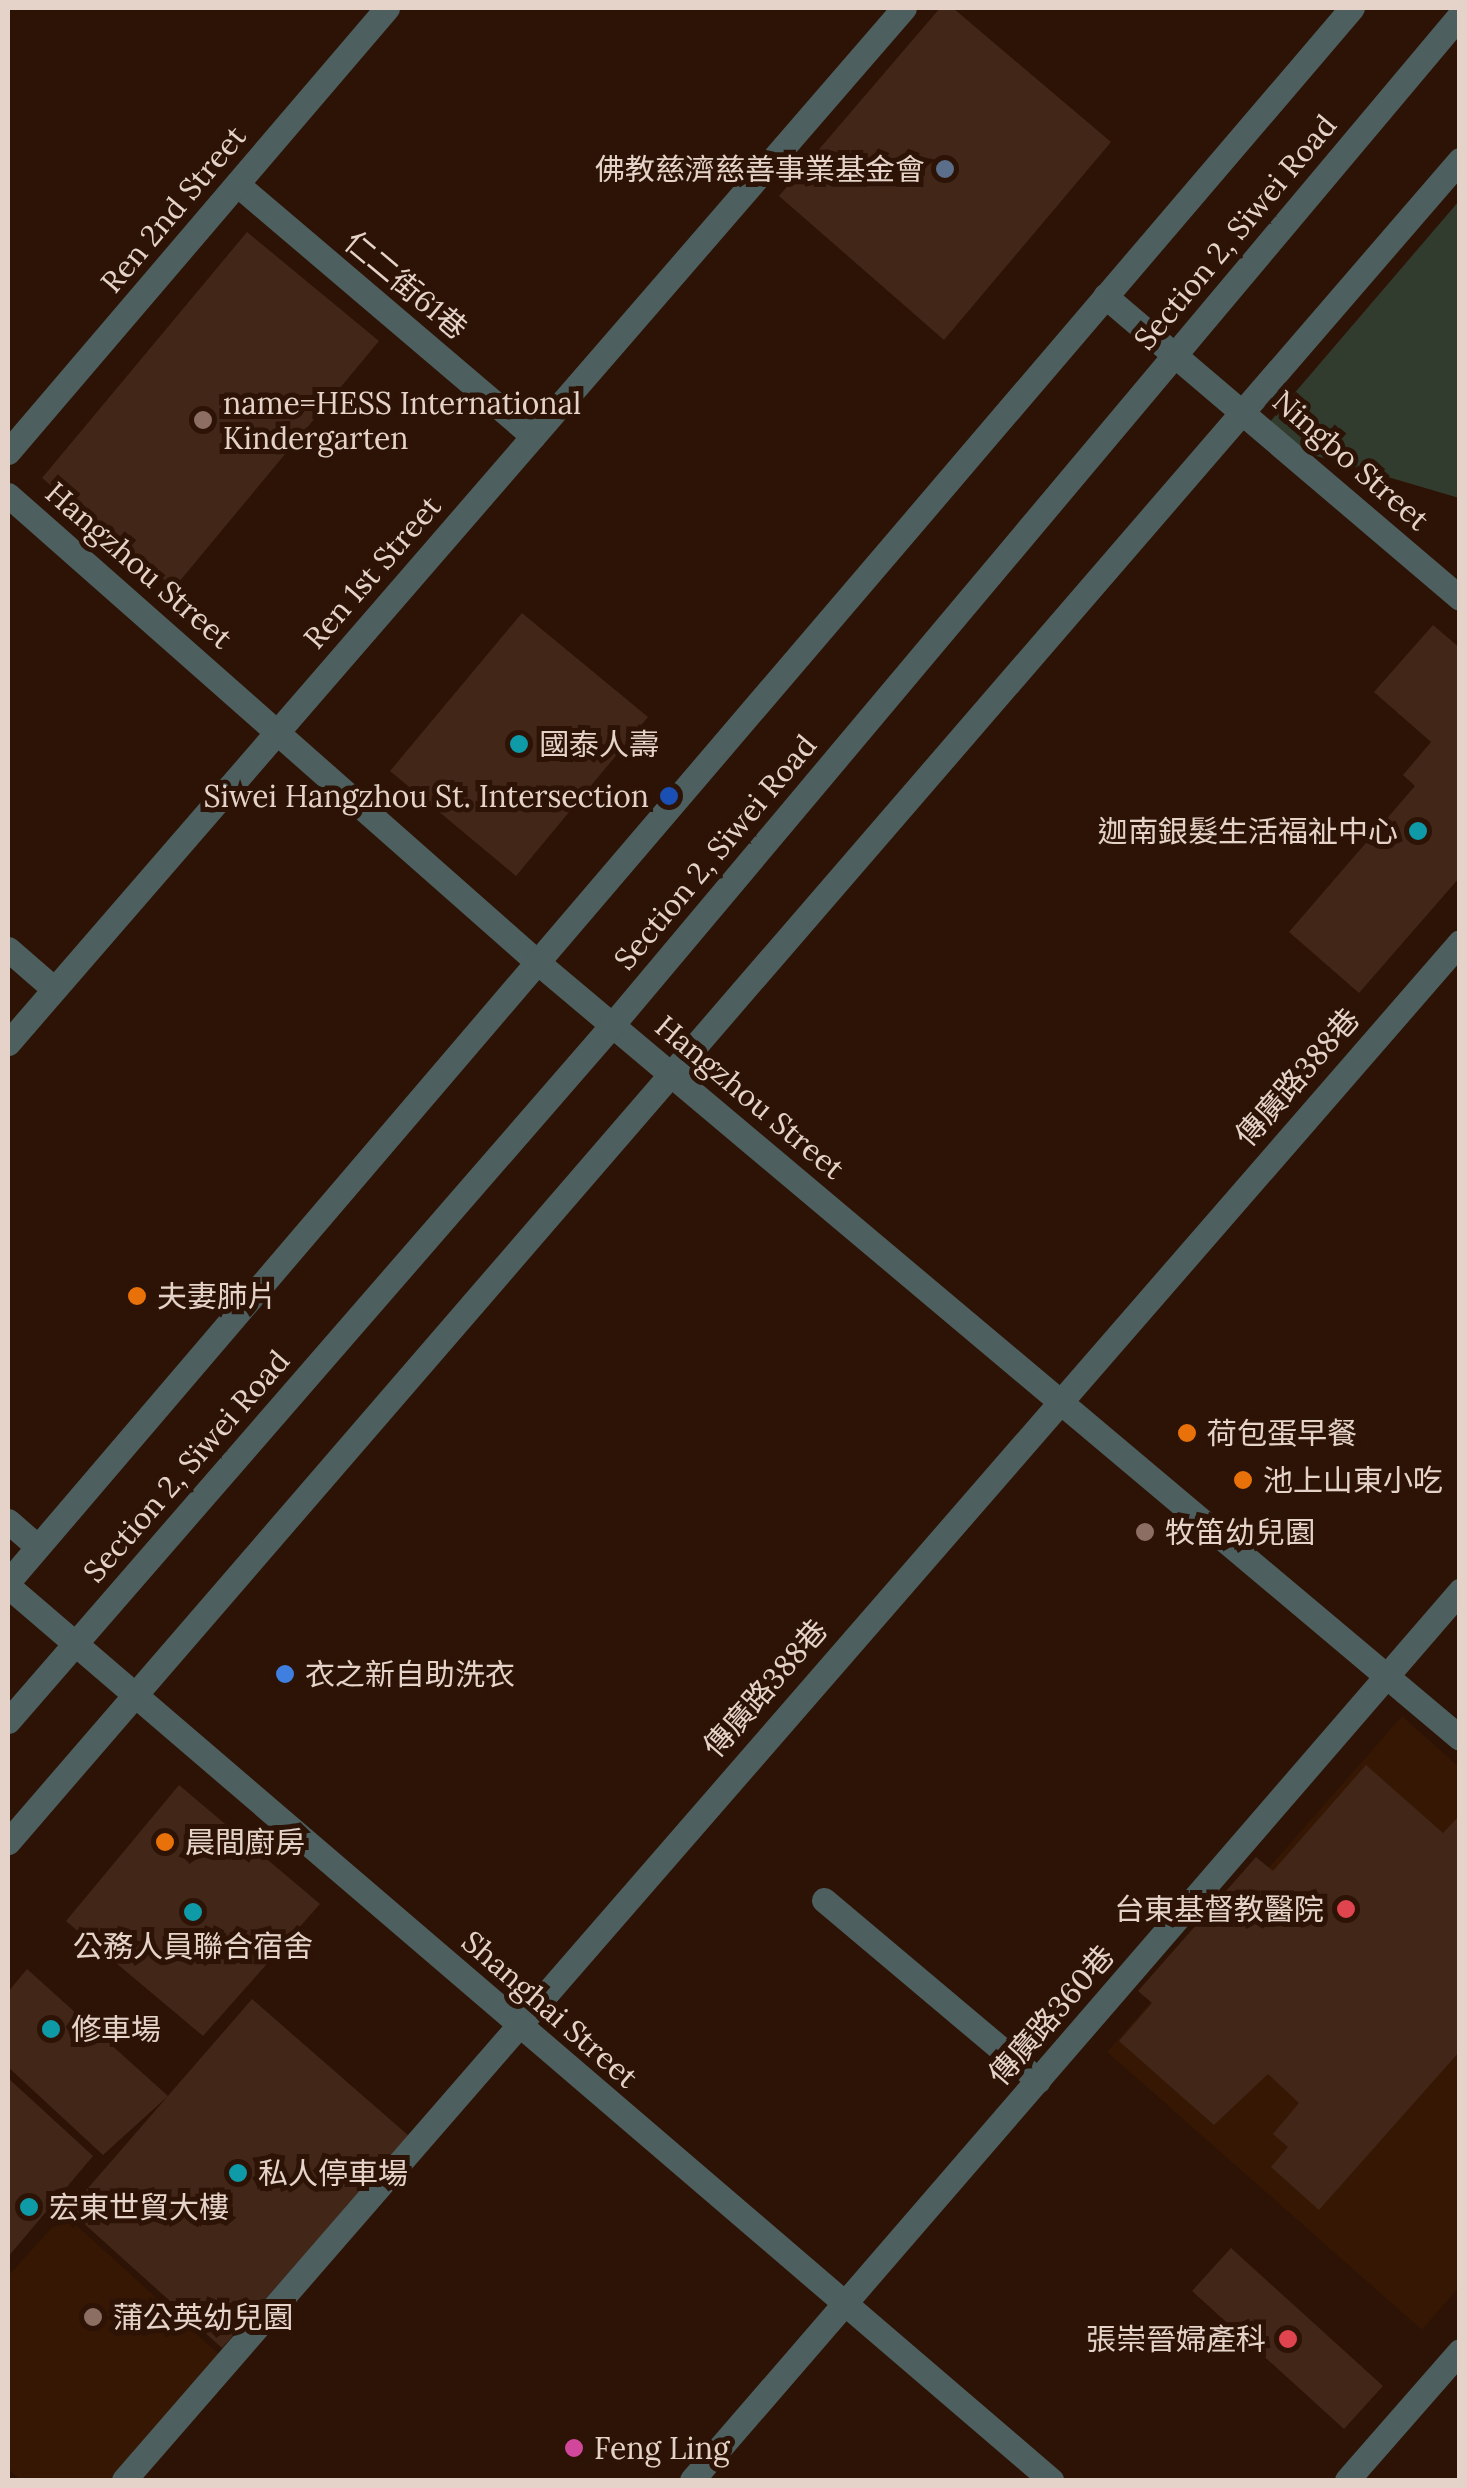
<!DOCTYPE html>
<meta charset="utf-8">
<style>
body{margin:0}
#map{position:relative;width:1467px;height:2488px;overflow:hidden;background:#2c1305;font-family:Lora,"Noto Sans TC",serif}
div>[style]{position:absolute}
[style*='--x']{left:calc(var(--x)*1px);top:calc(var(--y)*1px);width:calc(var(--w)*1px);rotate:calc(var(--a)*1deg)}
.built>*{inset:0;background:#361704}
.green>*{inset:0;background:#313c2e}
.building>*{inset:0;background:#422718}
.minor>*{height:25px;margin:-12.5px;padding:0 12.5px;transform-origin:12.5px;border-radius:12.5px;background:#4d5f5f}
.dots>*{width:28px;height:28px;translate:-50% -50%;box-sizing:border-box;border:5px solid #2c1305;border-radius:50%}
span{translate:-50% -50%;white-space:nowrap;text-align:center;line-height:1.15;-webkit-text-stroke:10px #2c1305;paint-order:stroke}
.poi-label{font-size:30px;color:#e5d3c9}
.right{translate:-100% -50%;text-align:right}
.left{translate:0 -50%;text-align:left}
.street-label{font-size:30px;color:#e5d3c9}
.frame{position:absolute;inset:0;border:10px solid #e5d3c9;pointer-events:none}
</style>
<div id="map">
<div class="built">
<div style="clip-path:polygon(1402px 1716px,1459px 1767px,1459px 2287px,1422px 2330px,1107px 2052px)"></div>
<div style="clip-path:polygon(64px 2214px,223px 2358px,113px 2480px,21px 2480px,8px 2469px,8px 2276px)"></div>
</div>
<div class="green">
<div style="clip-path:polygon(1459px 201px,1459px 498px,1256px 438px)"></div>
</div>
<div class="building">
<div style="clip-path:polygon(940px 8px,953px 8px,1111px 142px,944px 340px,779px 196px)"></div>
<div style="clip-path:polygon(247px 232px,379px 341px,174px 588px,42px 478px)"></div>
<div style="clip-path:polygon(522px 613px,648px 717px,516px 876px,390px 771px)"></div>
<div style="clip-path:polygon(1433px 625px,1460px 648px,1460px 877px,1359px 993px,1289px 932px,1415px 786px,1403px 775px,1431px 742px,1374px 692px)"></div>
<div style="clip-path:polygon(1366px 1765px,1443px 1833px,1460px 1815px,1460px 2051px,1319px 2210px,1271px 2167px,1288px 2147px,1273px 2134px,1299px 2103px,1268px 2074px,1214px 2125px,1119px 2041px,1152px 2003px,1138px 1991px,1256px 1857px,1273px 1871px)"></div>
<div style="clip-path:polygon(179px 1785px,320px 1904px,203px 2036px,66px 1921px)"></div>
<div style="clip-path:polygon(27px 1969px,168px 2096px,103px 2155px,8px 2067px,8px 1992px)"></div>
<div style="clip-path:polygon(252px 1999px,409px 2136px,222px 2348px,69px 2210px)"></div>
<div style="clip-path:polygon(8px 2078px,93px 2156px,8px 2257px)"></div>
<div style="clip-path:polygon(1231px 2248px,1383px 2386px,1344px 2429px,1192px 2291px)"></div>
</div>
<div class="minor">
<div style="--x:237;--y:184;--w:389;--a:40.4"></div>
<div style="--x:1105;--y:296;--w:466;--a:40.4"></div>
<div style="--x:8;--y:452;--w:584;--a:-49.52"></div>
<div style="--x:8;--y:495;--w:704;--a:41.43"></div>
<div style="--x:536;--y:961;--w:1207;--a:40.06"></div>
<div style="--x:8;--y:949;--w:61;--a:41"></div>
<div style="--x:8;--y:1043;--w:1369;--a:-49.12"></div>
<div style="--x:8;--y:1521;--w:33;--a:41"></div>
<div style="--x:8;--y:1582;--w:2070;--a:-49.51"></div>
<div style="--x:8;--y:1586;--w:1374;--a:40.6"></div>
<div style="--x:8;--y:1721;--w:923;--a:-49.04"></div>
<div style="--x:613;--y:1024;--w:1317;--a:-49.99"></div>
<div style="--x:8;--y:1842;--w:2222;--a:-49.2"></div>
<div style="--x:824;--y:1900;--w:280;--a:40.1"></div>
<div style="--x:124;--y:2480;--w:2037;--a:-49.02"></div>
<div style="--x:692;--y:2480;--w:1175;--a:-49.18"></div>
<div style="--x:1347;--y:2480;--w:171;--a:-48.8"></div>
</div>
<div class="dots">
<div style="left:945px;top:169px;background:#5c6f8a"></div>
<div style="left:203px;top:420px;background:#8d6e63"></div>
<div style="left:519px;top:744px;background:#0f9aa8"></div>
<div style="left:669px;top:796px;background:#1a4fb4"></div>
<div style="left:1418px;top:831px;background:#0f9aa8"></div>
<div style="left:137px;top:1296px;background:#e8710a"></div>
<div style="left:1187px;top:1433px;background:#e8710a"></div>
<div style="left:1243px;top:1480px;background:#e8710a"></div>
<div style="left:1145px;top:1532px;background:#8d6e63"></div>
<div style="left:285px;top:1674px;background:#3f7fe0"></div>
<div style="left:165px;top:1842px;background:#e8710a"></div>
<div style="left:1346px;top:1909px;background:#e0444e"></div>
<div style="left:193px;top:1912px;background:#0f9aa8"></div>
<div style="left:51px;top:2029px;background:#0f9aa8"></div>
<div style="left:238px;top:2173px;background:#0f9aa8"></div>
<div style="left:29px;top:2207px;background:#0f9aa8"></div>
<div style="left:93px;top:2317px;background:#8d6e63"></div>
<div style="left:1288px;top:2339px;background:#e0444e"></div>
<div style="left:574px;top:2448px;background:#d1479c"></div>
</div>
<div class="poi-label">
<span class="right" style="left:925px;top:169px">佛教慈濟慈善事業基金會</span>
<span class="left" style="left:223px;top:420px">name=HESS International<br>Kindergarten</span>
<span class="left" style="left:539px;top:744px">國泰人壽</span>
<span class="right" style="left:649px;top:796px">Siwei Hangzhou St. Intersection</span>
<span class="right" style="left:1398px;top:831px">迦南銀髮生活福祉中心</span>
<span class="left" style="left:157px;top:1296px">夫妻肺片</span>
<span class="left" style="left:1207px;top:1433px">荷包蛋早餐</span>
<span class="left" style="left:1263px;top:1480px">池上山東小吃</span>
<span class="left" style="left:1165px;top:1532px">牧笛幼兒園</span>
<span class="left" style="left:305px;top:1674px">衣之新自助洗衣</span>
<span class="left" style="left:185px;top:1842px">晨間廚房</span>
<span class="right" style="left:1324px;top:1909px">台東基督教醫院</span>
<span style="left:193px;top:1946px">公務人員聯合宿舍</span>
<span class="left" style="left:71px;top:2029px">修車場</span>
<span class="left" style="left:258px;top:2173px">私人停車場</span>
<span class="left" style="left:49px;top:2207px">宏東世貿大樓</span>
<span class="left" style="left:113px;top:2317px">蒲公英幼兒園</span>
<span class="right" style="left:1266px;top:2339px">張崇晉婦產科</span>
<span class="left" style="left:594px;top:2448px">Feng Ling</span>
</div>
<div class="street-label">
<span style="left:173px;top:209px;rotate:-50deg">Ren 2nd Street</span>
<span style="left:1235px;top:232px;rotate:-50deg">Section 2, Siwei Road</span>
<span style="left:406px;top:285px;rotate:40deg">仁二街61巷</span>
<span style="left:1351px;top:460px;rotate:41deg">Ningbo Street</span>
<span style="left:139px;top:565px;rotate:41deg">Hangzhou Street</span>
<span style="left:372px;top:572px;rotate:-49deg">Ren 1st Street</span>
<span style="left:715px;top:852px;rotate:-50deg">Section 2, Siwei Road</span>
<span style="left:1297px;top:1077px;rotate:-49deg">傳廣路388巷</span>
<span style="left:750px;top:1097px;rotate:40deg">Hangzhou Street</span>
<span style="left:186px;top:1466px;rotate:-49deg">Section 2, Siwei Road</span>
<span style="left:765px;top:1688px;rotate:-49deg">傳廣路388巷</span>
<span style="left:550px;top:2009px;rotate:41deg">Shanghai Street</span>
<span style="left:1051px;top:2015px;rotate:-49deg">傳廣路360巷</span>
</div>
<div class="frame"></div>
</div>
